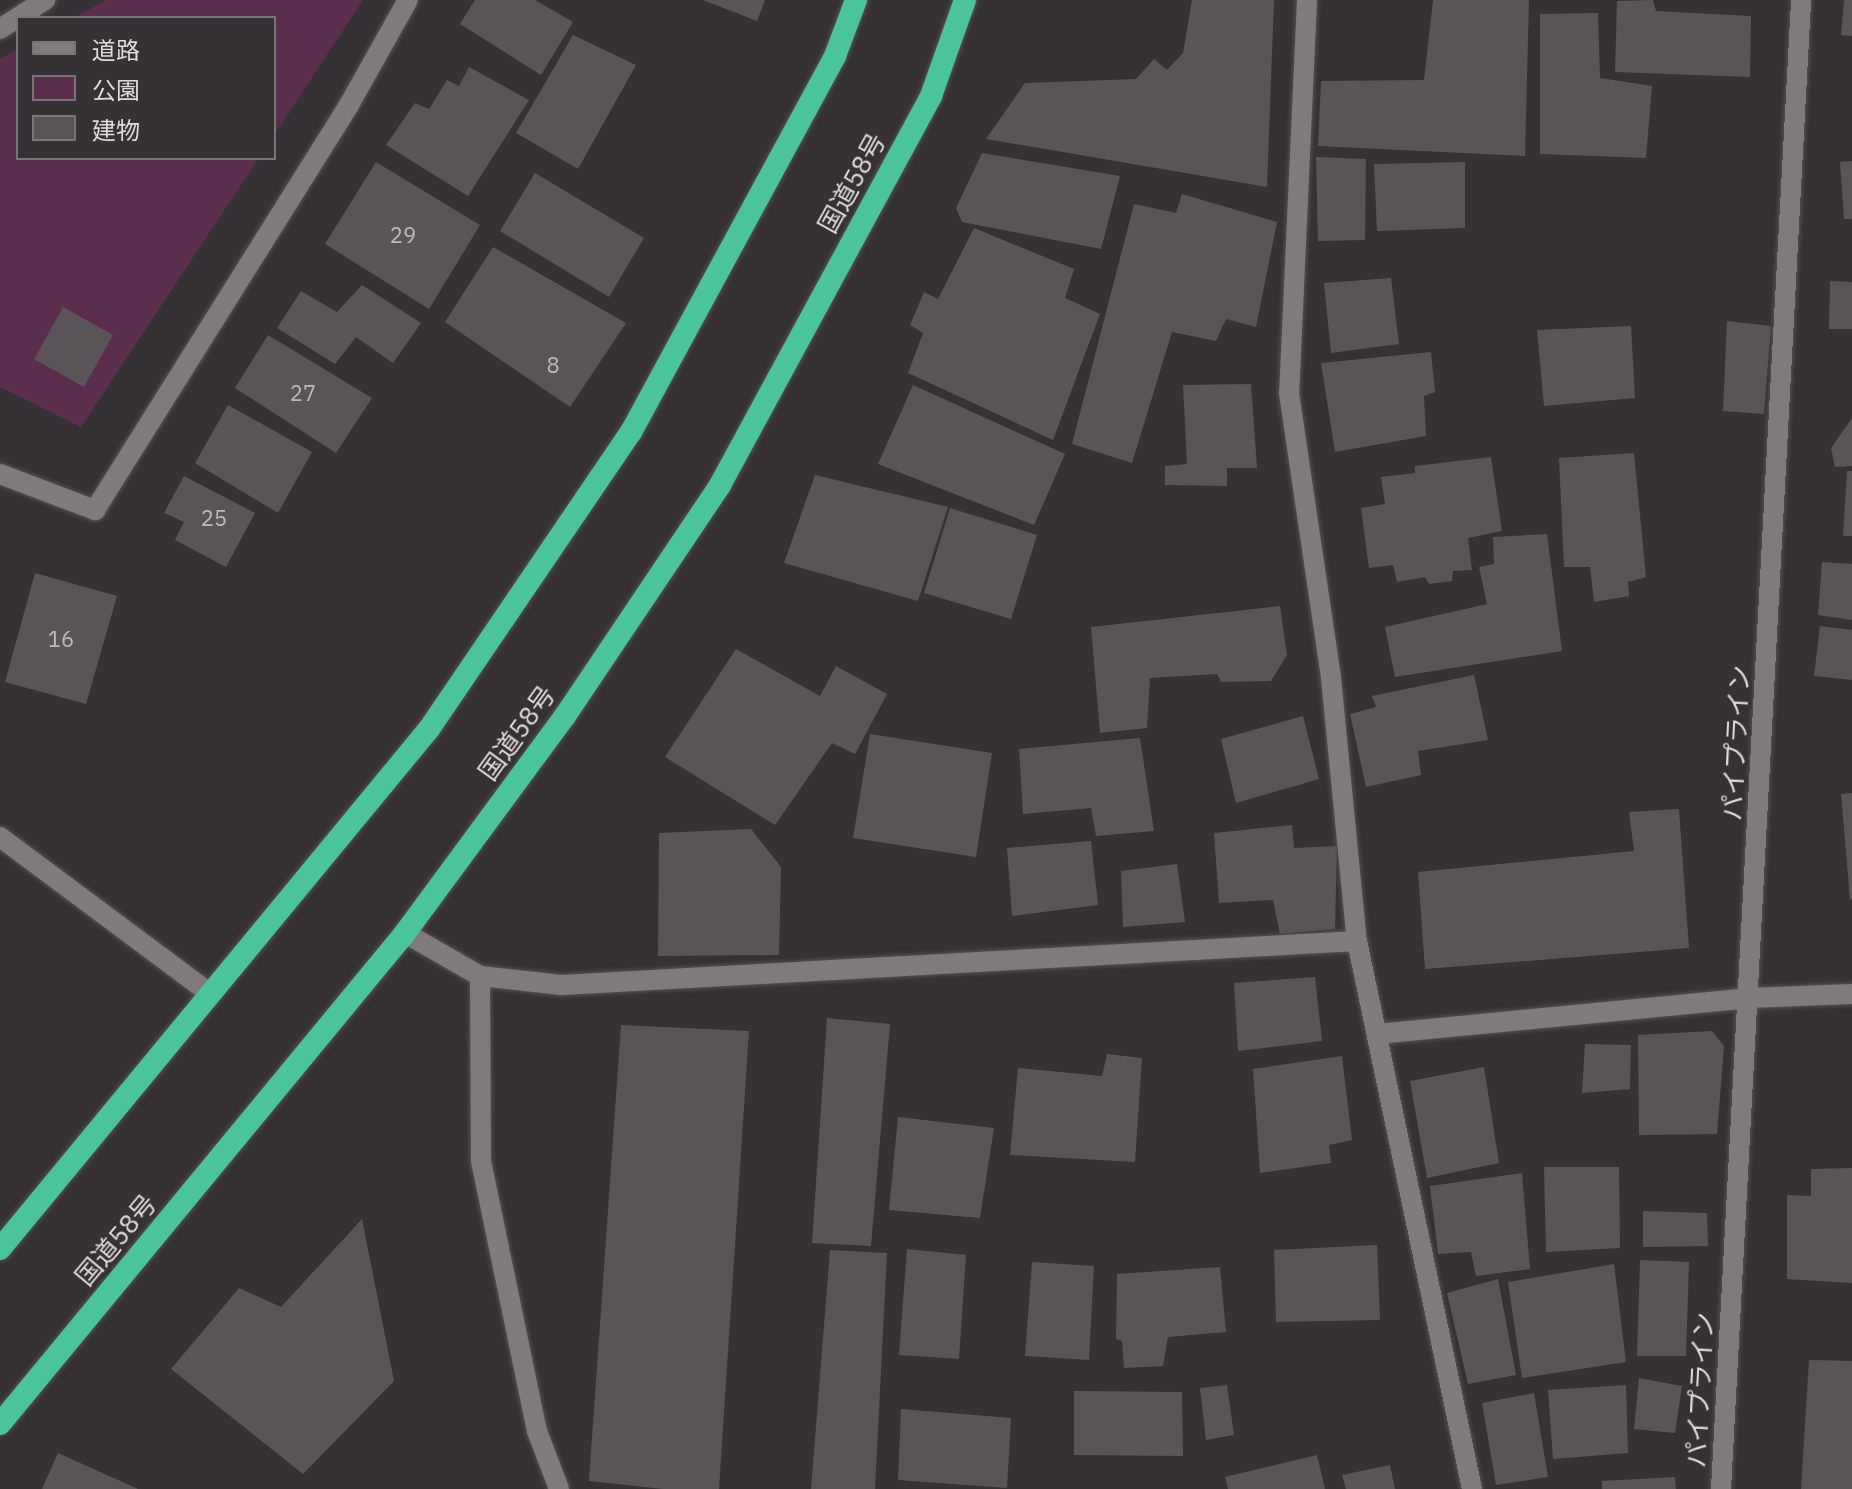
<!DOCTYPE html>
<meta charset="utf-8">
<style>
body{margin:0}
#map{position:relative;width:1852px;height:1489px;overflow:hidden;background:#363134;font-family:"IBM Plex Sans","Noto Sans JP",sans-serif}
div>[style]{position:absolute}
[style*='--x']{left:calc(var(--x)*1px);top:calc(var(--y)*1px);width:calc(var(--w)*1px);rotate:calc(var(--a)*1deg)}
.green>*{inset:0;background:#5b2e4d}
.building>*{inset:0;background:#5a5458}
.roads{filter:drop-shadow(0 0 2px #534f52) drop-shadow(0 0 2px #534f52)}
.minor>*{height:20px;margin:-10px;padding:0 10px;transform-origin:10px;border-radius:10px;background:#807a7e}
.tertiary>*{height:20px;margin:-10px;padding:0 10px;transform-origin:10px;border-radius:10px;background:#807a7e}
.trunk>*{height:22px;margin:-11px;padding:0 11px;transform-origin:11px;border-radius:11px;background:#4ac49c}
span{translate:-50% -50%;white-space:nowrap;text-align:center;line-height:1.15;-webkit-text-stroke:7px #363134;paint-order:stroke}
.number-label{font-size:22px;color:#bcb8bb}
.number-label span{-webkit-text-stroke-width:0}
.street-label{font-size:26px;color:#dddadc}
.legend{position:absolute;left:16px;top:16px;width:260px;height:144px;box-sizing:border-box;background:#363134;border:2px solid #797577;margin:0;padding:10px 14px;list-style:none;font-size:24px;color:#dddadc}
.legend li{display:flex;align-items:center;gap:16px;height:40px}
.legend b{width:40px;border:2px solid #797577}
</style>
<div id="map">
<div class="green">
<div style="clip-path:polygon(106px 0,363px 0,274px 135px,274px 18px,74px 18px)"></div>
<div style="clip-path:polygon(18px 49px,18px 158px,259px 158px,81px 427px,0 387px,0 59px)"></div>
</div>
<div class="building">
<div style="clip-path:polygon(475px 0,535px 0,573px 22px,541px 75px,460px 24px)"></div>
<div style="clip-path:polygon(703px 0,765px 0,757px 21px)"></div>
<div style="clip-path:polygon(1192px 0,1274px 0,1267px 187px,986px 139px,1025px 83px,1136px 79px,1154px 59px,1167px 70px,1183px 53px)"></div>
<div style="clip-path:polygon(1433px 0,1529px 0,1525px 156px,1318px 146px,1321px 81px,1424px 80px)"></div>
<div style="clip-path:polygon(1653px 0,1656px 11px,1751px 16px,1750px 77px,1615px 72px,1617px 1px)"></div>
<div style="clip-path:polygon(1844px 0,1852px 0,1852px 36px,1841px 35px)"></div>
<div style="clip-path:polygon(1598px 13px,1600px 78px,1652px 86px,1646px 158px,1540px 154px,1540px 14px)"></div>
<div style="clip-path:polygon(573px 35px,636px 65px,578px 169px,516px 133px)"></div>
<div style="clip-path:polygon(469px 67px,529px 100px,468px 196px,386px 145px,415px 103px,429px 109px,447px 80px,459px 86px)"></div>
<div style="clip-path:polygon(982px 153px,1120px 176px,1101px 249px,962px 222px,956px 208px)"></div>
<div style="clip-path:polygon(1316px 157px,1366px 159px,1365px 240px,1318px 241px)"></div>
<div style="clip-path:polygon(1852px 161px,1852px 219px,1844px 219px,1840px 162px)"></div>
<div style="clip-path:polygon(376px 162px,480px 225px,429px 309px,325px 244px)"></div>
<div style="clip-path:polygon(1465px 162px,1465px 228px,1377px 231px,1374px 164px)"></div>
<div style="clip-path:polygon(535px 173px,644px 238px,609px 297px,500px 231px)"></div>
<div style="clip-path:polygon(1182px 194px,1277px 222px,1256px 327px,1226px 319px,1216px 341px,1172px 332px,1132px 463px,1072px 444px,1134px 204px,1176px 213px)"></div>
<div style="clip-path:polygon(974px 228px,1074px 269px,1065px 298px,1100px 314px,1053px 440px,908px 373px,923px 333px,910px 325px,924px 292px,938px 299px)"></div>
<div style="clip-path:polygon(493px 247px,626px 323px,570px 407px,445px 322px)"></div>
<div style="clip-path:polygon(1391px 278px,1399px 344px,1331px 353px,1324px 283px)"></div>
<div style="clip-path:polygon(1830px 281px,1852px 282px,1852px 329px,1829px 329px)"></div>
<div style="clip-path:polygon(362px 285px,421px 323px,393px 363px,356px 337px,335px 364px,277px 328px,301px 291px,337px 312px)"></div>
<div style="clip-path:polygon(63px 307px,113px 335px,84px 387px,34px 359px)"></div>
<div style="clip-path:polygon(1727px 321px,1771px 326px,1764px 414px,1723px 411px)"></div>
<div style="clip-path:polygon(1631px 326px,1635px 398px,1544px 406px,1537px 330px)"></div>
<div style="clip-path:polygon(268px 335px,372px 398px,336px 453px,235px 388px)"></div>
<div style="clip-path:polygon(1431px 352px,1435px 392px,1424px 396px,1426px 436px,1335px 452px,1321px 363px)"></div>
<div style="clip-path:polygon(1251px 384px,1257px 468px,1227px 468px,1227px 486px,1165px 485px,1165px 466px,1187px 464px,1183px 385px)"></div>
<div style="clip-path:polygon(913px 385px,1065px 454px,1034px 525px,878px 464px)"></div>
<div style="clip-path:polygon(228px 405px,312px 452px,278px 513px,195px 463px)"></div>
<div style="clip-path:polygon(1852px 418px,1852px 466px,1835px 467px,1831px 448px)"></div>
<div style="clip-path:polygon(1634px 453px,1646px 577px,1628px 582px,1629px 596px,1594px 602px,1590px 567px,1564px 567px,1559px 458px)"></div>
<div style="clip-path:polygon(1491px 457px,1502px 531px,1468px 538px,1472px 570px,1453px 571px,1452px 581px,1429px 584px,1425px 577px,1397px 582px,1393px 565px,1369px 568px,1361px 508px,1385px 504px,1381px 477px,1415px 473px,1415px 466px)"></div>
<div style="clip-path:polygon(1847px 471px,1852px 471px,1852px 536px,1843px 536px)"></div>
<div style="clip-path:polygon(815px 475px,948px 507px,918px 601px,784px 563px)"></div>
<div style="clip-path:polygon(184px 476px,255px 513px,226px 567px,175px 540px,184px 522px,164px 513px)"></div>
<div style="clip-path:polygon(950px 508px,1037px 535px,1011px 619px,924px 593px)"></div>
<div style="clip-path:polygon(1547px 534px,1562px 651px,1395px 677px,1385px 627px,1487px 604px,1479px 567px,1494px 564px,1493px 537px)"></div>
<div style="clip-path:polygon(1822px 562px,1852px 564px,1852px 620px,1818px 615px)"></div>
<div style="clip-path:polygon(35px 573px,117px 596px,86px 704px,5px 682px)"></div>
<div style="clip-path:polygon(1280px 606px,1287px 655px,1271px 681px,1221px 682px,1217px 674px,1150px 678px,1147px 728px,1100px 733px,1091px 627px)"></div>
<div style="clip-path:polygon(1820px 626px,1852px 630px,1852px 680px,1814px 676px)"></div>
<div style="clip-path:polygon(736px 649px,820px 696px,836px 666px,887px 694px,855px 754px,832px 743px,775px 825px,665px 757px)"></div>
<div style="clip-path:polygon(1474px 675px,1488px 740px,1418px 751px,1421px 775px,1366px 787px,1350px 714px,1376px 707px,1372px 696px)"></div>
<div style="clip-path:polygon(1303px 716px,1319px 779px,1236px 803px,1221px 739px)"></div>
<div style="clip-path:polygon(870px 734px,992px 753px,976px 857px,853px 838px)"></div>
<div style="clip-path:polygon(1140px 738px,1154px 831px,1096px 836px,1091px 808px,1023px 814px,1019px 749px)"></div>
<div style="clip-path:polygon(1852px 793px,1852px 899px,1850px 899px,1841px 794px)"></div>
<div style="clip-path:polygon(1679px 809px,1689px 948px,1425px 969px,1418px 872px,1634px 851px,1629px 812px)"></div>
<div style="clip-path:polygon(1292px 825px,1294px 848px,1337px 846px,1335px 929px,1280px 934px,1273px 900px,1219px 903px,1214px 833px)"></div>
<div style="clip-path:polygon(751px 829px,781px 867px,779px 955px,658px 956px,659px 833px)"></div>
<div style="clip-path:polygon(1091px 841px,1098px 905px,1012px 916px,1007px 848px)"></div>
<div style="clip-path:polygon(1177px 864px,1185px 922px,1123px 927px,1121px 871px)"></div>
<div style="clip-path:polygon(1315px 977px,1322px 1041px,1238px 1051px,1234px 983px)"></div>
<div style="clip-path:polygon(827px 1018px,890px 1024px,871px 1246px,812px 1243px)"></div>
<div style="clip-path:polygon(621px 1025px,749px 1031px,719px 1489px,663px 1489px,589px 1481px)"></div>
<div style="clip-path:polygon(1712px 1031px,1724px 1046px,1717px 1134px,1639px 1135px,1638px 1035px)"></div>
<div style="clip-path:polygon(1585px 1044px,1631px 1045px,1630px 1089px,1582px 1093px)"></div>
<div style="clip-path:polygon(1107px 1054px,1142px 1058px,1135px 1162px,1010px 1155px,1018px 1068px,1102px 1076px)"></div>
<div style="clip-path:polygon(1342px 1056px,1352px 1140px,1329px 1145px,1331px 1163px,1260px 1173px,1253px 1069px)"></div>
<div style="clip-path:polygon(1484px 1067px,1499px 1163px,1427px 1178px,1410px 1081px)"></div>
<div style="clip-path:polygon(898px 1117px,994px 1128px,980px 1218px,889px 1210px)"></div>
<div style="clip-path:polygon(1544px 1167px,1619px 1167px,1620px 1248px,1546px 1252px)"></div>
<div style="clip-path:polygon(1852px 1168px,1852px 1283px,1787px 1279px,1787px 1195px,1811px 1196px,1811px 1169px)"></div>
<div style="clip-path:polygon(1522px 1173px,1530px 1269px,1476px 1276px,1471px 1252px,1438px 1254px,1430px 1186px)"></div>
<div style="clip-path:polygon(1643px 1211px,1707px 1213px,1708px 1246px,1643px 1247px)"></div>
<div style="clip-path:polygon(362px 1219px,394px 1381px,303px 1474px,171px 1369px,239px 1288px,281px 1307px)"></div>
<div style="clip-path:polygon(1377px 1245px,1380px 1320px,1276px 1322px,1274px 1250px)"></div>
<div style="clip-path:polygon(907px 1249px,966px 1255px,959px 1359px,899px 1355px)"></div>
<div style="clip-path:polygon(830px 1250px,887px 1253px,875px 1489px,811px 1489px)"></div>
<div style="clip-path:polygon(1640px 1260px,1689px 1262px,1686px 1356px,1637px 1356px)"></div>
<div style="clip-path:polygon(1032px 1262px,1094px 1266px,1089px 1360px,1025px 1356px)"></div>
<div style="clip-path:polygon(1614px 1264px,1626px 1362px,1522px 1378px,1508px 1282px)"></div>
<div style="clip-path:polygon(1220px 1267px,1226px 1332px,1168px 1337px,1163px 1366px,1124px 1368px,1122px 1341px,1116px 1339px,1117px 1274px)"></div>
<div style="clip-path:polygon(1498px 1279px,1516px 1375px,1468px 1384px,1447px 1293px)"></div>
<div style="clip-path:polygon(1809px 1360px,1852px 1361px,1852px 1489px,1801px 1489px)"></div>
<div style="clip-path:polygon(1639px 1378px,1682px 1386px,1675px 1433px,1634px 1429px)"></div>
<div style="clip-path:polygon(1227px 1385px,1234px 1435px,1206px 1440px,1200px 1388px)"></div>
<div style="clip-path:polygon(1626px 1385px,1628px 1453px,1553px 1459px,1548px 1390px)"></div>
<div style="clip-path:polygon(1074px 1391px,1182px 1392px,1183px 1456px,1074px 1455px)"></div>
<div style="clip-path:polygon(1534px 1393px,1548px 1477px,1496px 1485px,1482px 1403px)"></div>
<div style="clip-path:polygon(901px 1409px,1011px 1418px,1007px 1488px,898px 1480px)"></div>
<div style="clip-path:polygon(58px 1453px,138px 1489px,42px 1489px)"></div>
<div style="clip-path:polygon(1317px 1455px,1325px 1489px,1228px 1489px,1225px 1477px)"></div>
<div style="clip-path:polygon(1390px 1465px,1395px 1489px,1346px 1489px,1342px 1475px)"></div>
<div style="clip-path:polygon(1675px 1477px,1676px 1489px,1602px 1489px,1602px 1481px)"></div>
</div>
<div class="roads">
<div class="minor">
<div style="--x:1307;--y:0;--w:393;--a:92.6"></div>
<div style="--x:1289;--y:393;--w:288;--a:81.6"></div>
<div style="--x:1331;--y:678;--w:264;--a:84.4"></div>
<div style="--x:1357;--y:941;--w:560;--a:78.15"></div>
<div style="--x:0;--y:29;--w:54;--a:-32.8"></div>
<div style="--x:0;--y:474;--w:102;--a:20.8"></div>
<div style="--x:95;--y:510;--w:478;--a:-57.9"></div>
<div style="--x:349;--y:105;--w:120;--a:-60.7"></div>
<div style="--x:405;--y:933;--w:86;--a:29.8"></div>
<div style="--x:480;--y:976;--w:82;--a:6.3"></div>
<div style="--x:562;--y:985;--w:796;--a:-3.17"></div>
<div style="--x:480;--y:976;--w:185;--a:89.7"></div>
<div style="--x:481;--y:1161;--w:276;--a:78.3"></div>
<div style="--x:537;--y:1431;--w:62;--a:69.2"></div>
<div style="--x:1377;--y:1034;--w:373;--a:-5.5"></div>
<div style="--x:1748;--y:998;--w:104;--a:-2.2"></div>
</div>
<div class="tertiary">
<div style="--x:0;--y:837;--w:263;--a:36.7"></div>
<div style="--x:1721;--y:1489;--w:1491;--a:-86.92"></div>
</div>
<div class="trunk">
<div style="--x:0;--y:1249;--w:674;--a:-50.48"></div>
<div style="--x:429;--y:729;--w:359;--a:-55.8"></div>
<div style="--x:631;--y:432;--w:428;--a:-61.5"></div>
<div style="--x:835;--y:56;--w:60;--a:-69.4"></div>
<div style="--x:0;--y:1424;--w:636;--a:-50.48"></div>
<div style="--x:405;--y:933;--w:270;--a:-53.6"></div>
<div style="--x:565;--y:716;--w:278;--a:-56.1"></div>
<div style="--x:720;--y:485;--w:443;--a:-61.5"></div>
<div style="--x:931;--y:96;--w:102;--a:-70.5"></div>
</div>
</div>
<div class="number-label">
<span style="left:403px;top:235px">29</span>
<span style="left:553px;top:365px">8</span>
<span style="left:303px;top:393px">27</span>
<span style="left:214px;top:518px">25</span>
<span style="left:61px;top:639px">16</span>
</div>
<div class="street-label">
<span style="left:852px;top:183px;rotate:-61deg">国道58号</span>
<span style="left:517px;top:733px;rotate:-54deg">国道58号</span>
<span style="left:1736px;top:743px;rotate:-87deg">パイプライン</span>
<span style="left:116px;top:1240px;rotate:-50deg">国道58号</span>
<span style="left:1700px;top:1390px;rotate:-87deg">パイプライン</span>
</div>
<ul class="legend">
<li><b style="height:10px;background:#807a7e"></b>道路</li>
<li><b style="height:22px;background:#5b2e4d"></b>公園</li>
<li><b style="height:22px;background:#5a5458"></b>建物</li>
</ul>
</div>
